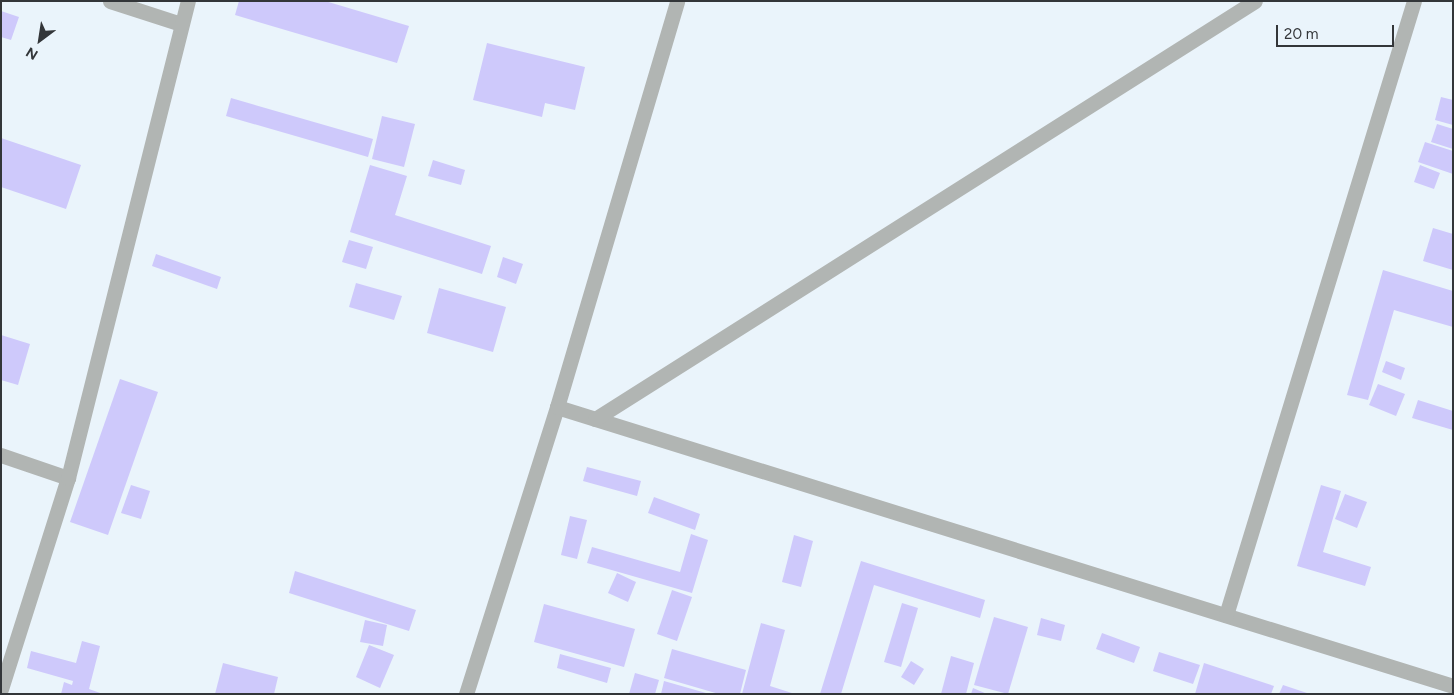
<!DOCTYPE html>
<style>
body{margin:0}
#map{position:relative;width:1454px;height:695px;overflow:hidden;background:#eaf4fb;font-family:Figtree,sans-serif}
div>[style]{position:absolute}
[style*='--x']{left:calc(var(--x)*1px);top:calc(var(--y)*1px);width:calc(var(--w)*1px);rotate:calc(var(--a)*1deg)}
.building>*{inset:0;background:#cec9fb}
.street>*{height:15px;margin:-7.5px;padding:0 7.5px;transform-origin:7.5px;border-radius:7.5px;background:#b1b5b3}
span{translate:-50% -50%;white-space:nowrap;text-align:center;line-height:1.15;-webkit-text-stroke:5px #eaf4fb;paint-order:stroke}
.frame{position:absolute;inset:0;border:2px solid #333639;pointer-events:none}
.north{position:absolute;left:15px;top:15px;width:50px;height:50px;-webkit-text-stroke:4px #eaf4fb;paint-order:stroke;rotate:211deg;font-size:14px;font-weight:700;line-height:20px;text-align:center;color:#333639}
.north::after{content:'';display:block;margin:auto;width:18px;height:22px;background:#333639;clip-path:polygon(50% 0,100% 100%,50% 72%,0 100%)}
.scale{position:absolute;left:1276px;top:25px;width:118px;height:22px;box-sizing:border-box;border:2px solid #333639;border-top:0;padding-left:6px;font-size:15px;line-height:18px;white-space:nowrap;color:#333639;-webkit-text-stroke:4px #eaf4fb;paint-order:stroke}
</style>
<div id="map">
<div class="building">
<div style="clip-path:polygon(239px 1px,325px 1px,409px 26px,397px 63px,235px 15px)"></div>
<div style="clip-path:polygon(1px 11px,19px 17px,11px 40px,1px 37px)"></div>
<div style="clip-path:polygon(487px 43px,585px 67px,575px 110px,545px 103px,542px 117px,473px 100px)"></div>
<div style="clip-path:polygon(1441px 97px,1453px 100px,1453px 125px,1435px 120px)"></div>
<div style="clip-path:polygon(231px 98px,373px 139px,368px 157px,226px 116px)"></div>
<div style="clip-path:polygon(382px 116px,415px 124px,404px 167px,372px 159px)"></div>
<div style="clip-path:polygon(1437px 124px,1453px 129px,1453px 149px,1431px 142px)"></div>
<div style="clip-path:polygon(1px 138px,81px 165px,66px 209px,1px 187px)"></div>
<div style="clip-path:polygon(1425px 142px,1453px 151px,1453px 174px,1418px 162px)"></div>
<div style="clip-path:polygon(433px 160px,465px 170px,461px 185px,428px 176px)"></div>
<div style="clip-path:polygon(370px 165px,407px 176px,395px 215px,491px 246px,482px 274px,350px 232px)"></div>
<div style="clip-path:polygon(1420px 165px,1440px 173px,1434px 189px,1414px 182px)"></div>
<div style="clip-path:polygon(1433px 228px,1453px 234px,1453px 270px,1423px 261px)"></div>
<div style="clip-path:polygon(349px 240px,373px 247px,366px 269px,342px 262px)"></div>
<div style="clip-path:polygon(156px 254px,221px 277px,217px 289px,152px 266px)"></div>
<div style="clip-path:polygon(503px 257px,523px 264px,516px 284px,497px 277px)"></div>
<div style="clip-path:polygon(1383px 270px,1453px 291px,1453px 327px,1394px 310px,1368px 400px,1347px 395px)"></div>
<div style="clip-path:polygon(356px 283px,402px 296px,394px 320px,349px 307px)"></div>
<div style="clip-path:polygon(439px 288px,506px 307px,493px 352px,427px 333px)"></div>
<div style="clip-path:polygon(1px 335px,30px 344px,18px 385px,1px 380px)"></div>
<div style="clip-path:polygon(1386px 361px,1405px 368px,1401px 380px,1382px 372px)"></div>
<div style="clip-path:polygon(120px 379px,158px 392px,108px 535px,70px 522px)"></div>
<div style="clip-path:polygon(1378px 384px,1405px 394px,1396px 416px,1369px 405px)"></div>
<div style="clip-path:polygon(1418px 400px,1453px 411px,1453px 430px,1412px 418px)"></div>
<div style="clip-path:polygon(587px 467px,641px 481px,637px 496px,583px 481px)"></div>
<div style="clip-path:polygon(131px 485px,150px 491px,141px 519px,121px 513px)"></div>
<div style="clip-path:polygon(1321px 485px,1341px 491px,1323px 552px,1371px 567px,1365px 586px,1297px 566px)"></div>
<div style="clip-path:polygon(1345px 494px,1367px 502px,1357px 528px,1335px 519px)"></div>
<div style="clip-path:polygon(654px 497px,700px 514px,695px 530px,648px 513px)"></div>
<div style="clip-path:polygon(570px 516px,587px 520px,577px 559px,561px 555px)"></div>
<div style="clip-path:polygon(691px 534px,708px 540px,692px 593px,587px 563px,592px 547px,680px 572px)"></div>
<div style="clip-path:polygon(794px 535px,813px 541px,801px 587px,782px 582px)"></div>
<div style="clip-path:polygon(861px 561px,985px 600px,980px 618px,874px 585px,841px 694px,820px 694px)"></div>
<div style="clip-path:polygon(295px 571px,416px 610px,409px 631px,289px 593px)"></div>
<div style="clip-path:polygon(617px 573px,636px 582px,628px 602px,608px 593px)"></div>
<div style="clip-path:polygon(672px 590px,692px 597px,677px 641px,657px 634px)"></div>
<div style="clip-path:polygon(902px 603px,918px 608px,901px 667px,884px 662px)"></div>
<div style="clip-path:polygon(544px 604px,635px 629px,624px 667px,534px 642px)"></div>
<div style="clip-path:polygon(994px 617px,1028px 627px,1008px 694px,974px 685px)"></div>
<div style="clip-path:polygon(1041px 618px,1065px 625px,1061px 641px,1037px 635px)"></div>
<div style="clip-path:polygon(365px 620px,387px 625px,383px 646px,360px 642px)"></div>
<div style="clip-path:polygon(761px 623px,785px 630px,770px 686px,795px 694px,742px 694px)"></div>
<div style="clip-path:polygon(1102px 633px,1140px 647px,1134px 663px,1096px 649px)"></div>
<div style="clip-path:polygon(82px 641px,100px 646px,89px 689px,103px 694px,61px 694px,64px 682px,72px 685px,73px 681px,27px 668px,31px 651px,76px 663px)"></div>
<div style="clip-path:polygon(369px 645px,394px 655px,380px 688px,356px 677px)"></div>
<div style="clip-path:polygon(672px 649px,746px 670px,740px 694px,719px 694px,664px 678px)"></div>
<div style="clip-path:polygon(1159px 652px,1200px 665px,1193px 684px,1153px 671px)"></div>
<div style="clip-path:polygon(560px 654px,611px 668px,607px 683px,557px 668px)"></div>
<div style="clip-path:polygon(951px 656px,974px 663px,966px 694px,941px 694px)"></div>
<div style="clip-path:polygon(911px 661px,924px 669px,914px 685px,901px 677px)"></div>
<div style="clip-path:polygon(223px 663px,278px 677px,274px 694px,215px 694px)"></div>
<div style="clip-path:polygon(1204px 663px,1274px 686px,1271px 694px,1195px 694px)"></div>
<div style="clip-path:polygon(635px 673px,659px 680px,655px 694px,629px 694px)"></div>
<div style="clip-path:polygon(664px 681px,706px 693px,705px 694px,661px 694px)"></div>
<div style="clip-path:polygon(1283px 685px,1307px 693px,1307px 694px,1279px 694px)"></div>
<div style="clip-path:polygon(973px 688px,987px 694px,971px 694px)"></div>
</div>
<div class="street">
<div style="--x:110;--y:1;--w:75;--a:17.9"></div>
<div style="--x:557;--y:407;--w:938;--a:17.3"></div>
<div style="--x:595;--y:419;--w:781;--a:-32.35"></div>
<div style="--x:1;--y:455;--w:71;--a:18.9"></div>
<div style="--x:1226;--y:615;--w:642;--a:-72.98"></div>
<div style="--x:1;--y:689;--w:221;--a:-72.4"></div>
<div style="--x:68;--y:478;--w:492;--a:-75.9"></div>
<div style="--x:466;--y:694;--w:301;--a:-72.4"></div>
<div style="--x:557;--y:407;--w:423;--a:-73.5"></div>
</div>
<div class="frame"></div>
<div class="north">N</div>
<div class="scale">20 m</div>
</div>
